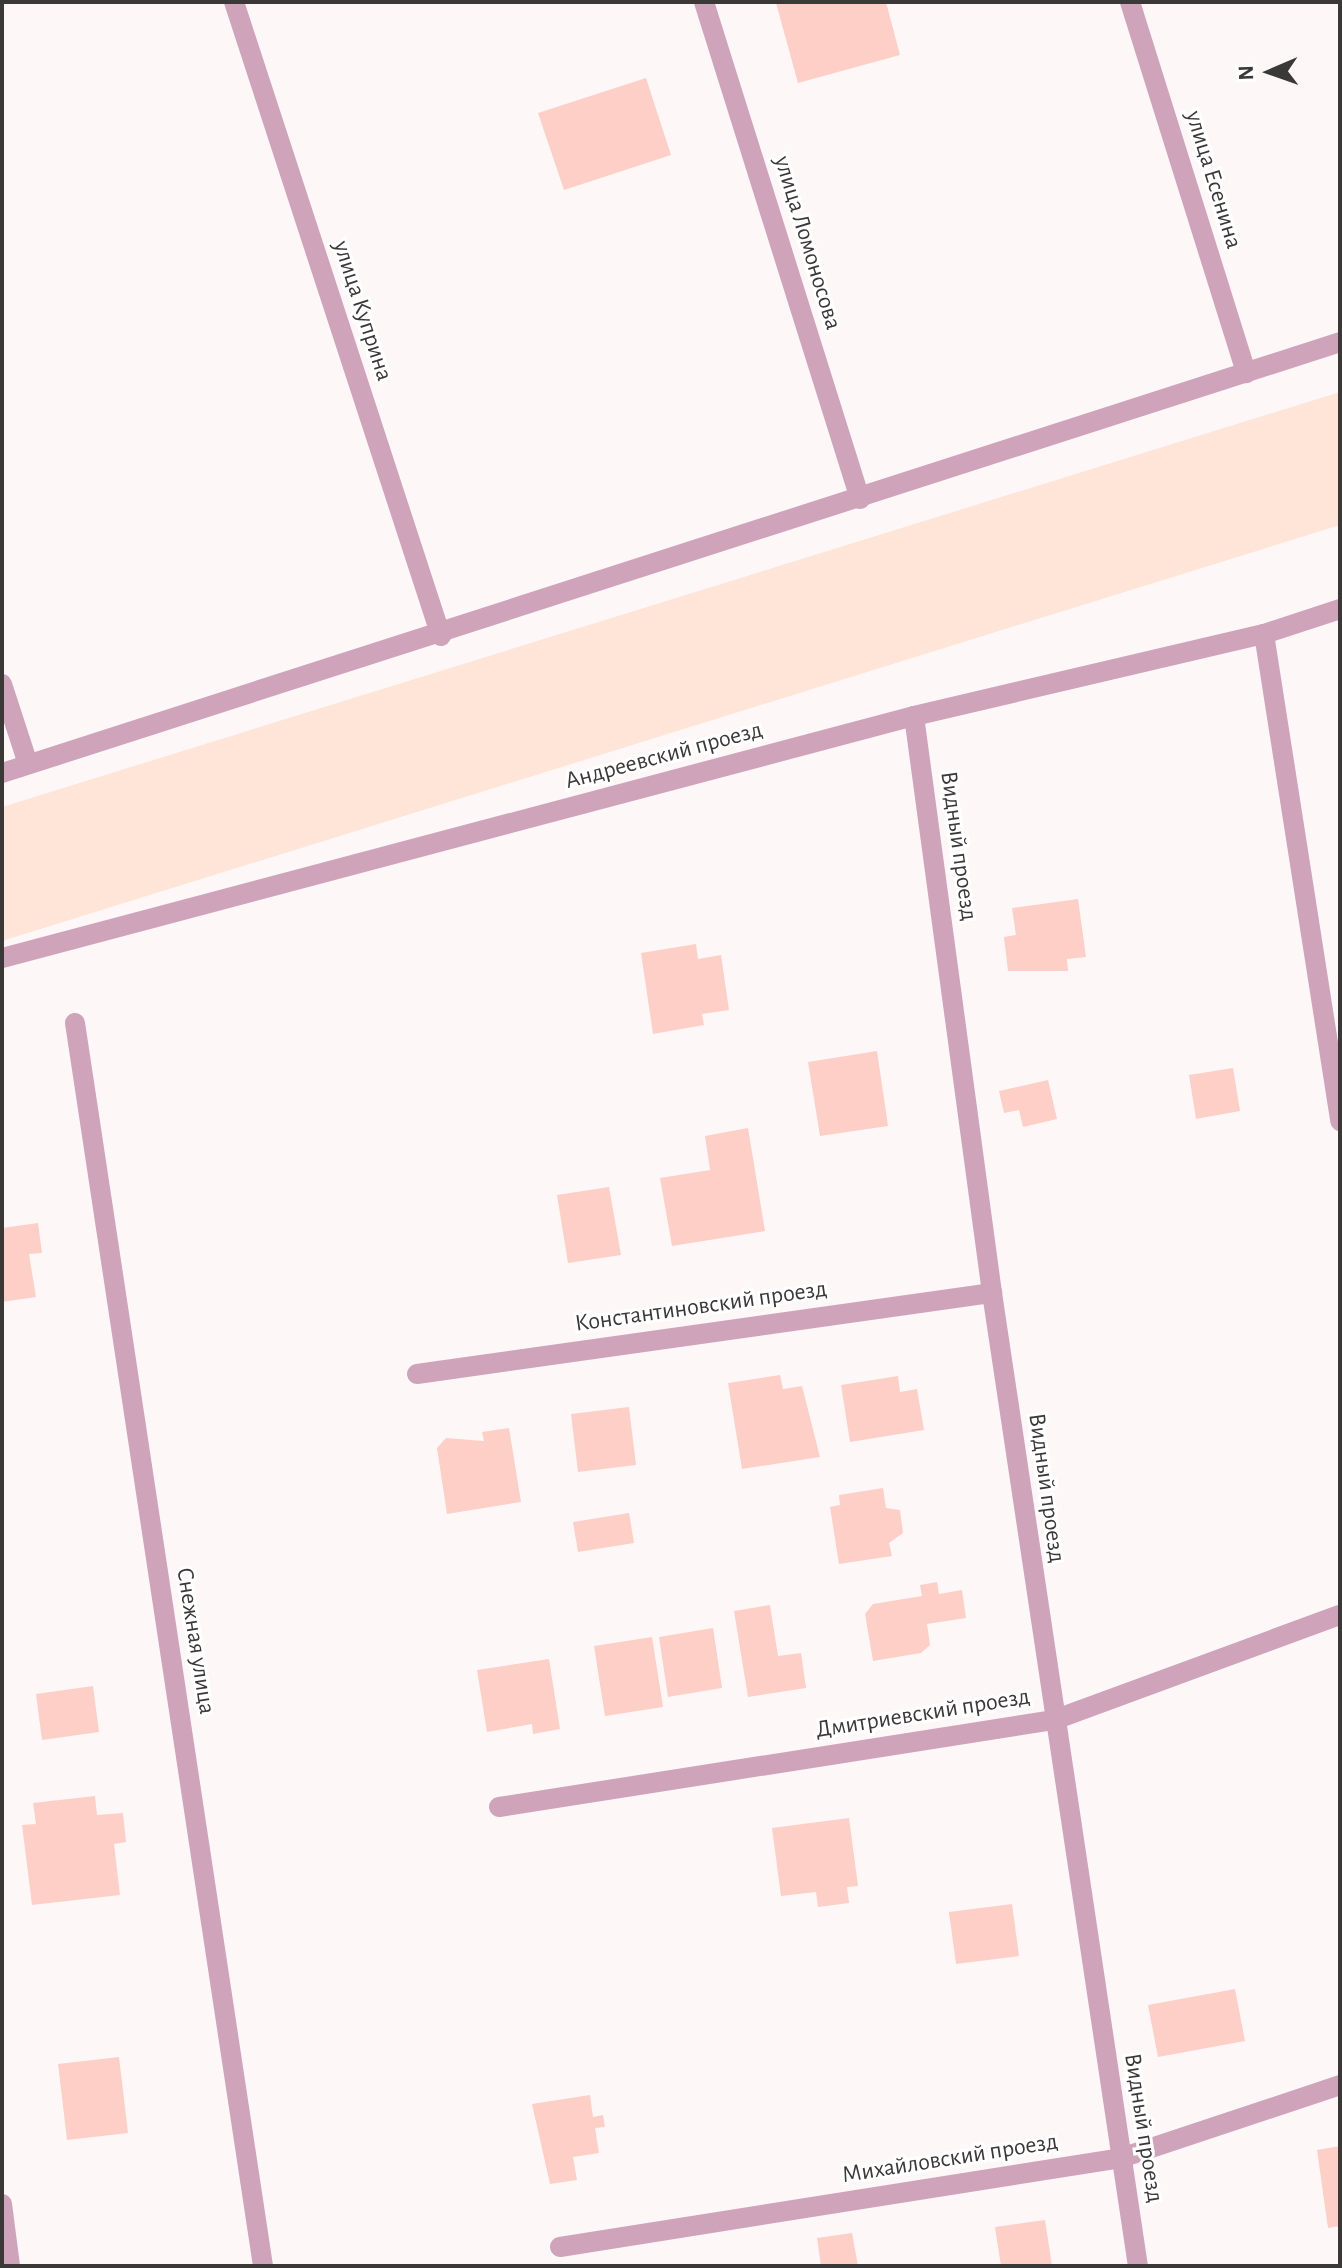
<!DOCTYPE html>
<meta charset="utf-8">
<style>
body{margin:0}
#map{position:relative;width:1342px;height:2268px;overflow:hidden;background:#fef7f8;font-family:"Alegreya Sans",sans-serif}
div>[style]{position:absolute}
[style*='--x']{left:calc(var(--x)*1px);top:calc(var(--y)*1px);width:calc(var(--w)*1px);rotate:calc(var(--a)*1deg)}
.green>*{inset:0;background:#fee5d7}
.building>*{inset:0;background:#fdcfc6}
.street>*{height:20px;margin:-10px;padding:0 10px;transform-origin:10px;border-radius:10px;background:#cfa4ba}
span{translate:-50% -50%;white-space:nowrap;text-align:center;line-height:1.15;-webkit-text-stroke:6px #fff;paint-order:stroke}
.street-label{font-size:24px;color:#3b3838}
.frame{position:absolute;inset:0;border:4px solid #3b3838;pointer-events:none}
.north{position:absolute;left:1230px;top:32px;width:80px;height:80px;-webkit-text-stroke:6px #fff;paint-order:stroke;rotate:268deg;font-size:22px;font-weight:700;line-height:32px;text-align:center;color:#3b3838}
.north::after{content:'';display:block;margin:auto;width:28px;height:36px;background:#3b3838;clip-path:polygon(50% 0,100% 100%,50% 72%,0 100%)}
</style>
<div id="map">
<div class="green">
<div style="clip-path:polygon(1340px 392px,1340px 525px,2px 941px,2px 807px)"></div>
</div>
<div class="building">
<div style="clip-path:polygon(886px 2px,900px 55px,798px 83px,776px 3px)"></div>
<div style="clip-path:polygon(646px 78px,671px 155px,564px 190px,538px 113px)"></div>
<div style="clip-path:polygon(1078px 899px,1086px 957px,1067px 959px,1068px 971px,1008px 971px,1004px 937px,1016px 935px,1012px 908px)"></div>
<div style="clip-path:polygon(696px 944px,698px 959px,721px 955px,729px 1010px,702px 1014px,704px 1025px,653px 1034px,641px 953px)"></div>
<div style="clip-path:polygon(877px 1051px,888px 1126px,820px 1136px,808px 1062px)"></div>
<div style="clip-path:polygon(1233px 1068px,1240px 1111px,1196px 1119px,1189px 1075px)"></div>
<div style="clip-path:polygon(1048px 1080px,1057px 1119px,1023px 1127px,1019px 1110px,1004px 1113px,999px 1091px)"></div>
<div style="clip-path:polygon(748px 1128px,765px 1231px,672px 1246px,660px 1178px,710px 1170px,705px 1136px)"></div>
<div style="clip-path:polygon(609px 1187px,621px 1255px,568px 1263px,557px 1195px)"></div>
<div style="clip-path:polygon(38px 1223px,42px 1253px,29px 1254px,36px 1297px,2px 1302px,2px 1228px)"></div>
<div style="clip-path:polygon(780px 1375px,783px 1389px,802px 1386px,820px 1457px,742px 1469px,728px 1383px)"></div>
<div style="clip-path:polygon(898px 1376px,900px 1392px,917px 1389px,924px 1430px,850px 1442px,841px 1385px)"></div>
<div style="clip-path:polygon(629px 1407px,636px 1465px,578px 1472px,571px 1414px)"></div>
<div style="clip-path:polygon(509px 1428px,521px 1502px,447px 1514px,437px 1448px,446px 1438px,484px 1441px,482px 1432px)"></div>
<div style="clip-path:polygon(883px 1488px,886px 1508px,900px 1510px,903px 1533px,889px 1543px,892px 1556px,839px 1564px,830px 1507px,840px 1505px,839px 1495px)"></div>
<div style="clip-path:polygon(629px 1513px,634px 1543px,578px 1552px,573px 1522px)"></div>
<div style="clip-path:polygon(937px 1582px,939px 1594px,962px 1590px,966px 1618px,927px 1624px,930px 1645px,921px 1653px,873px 1661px,865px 1614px,873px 1604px,922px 1596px,920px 1585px)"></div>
<div style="clip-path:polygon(770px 1605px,778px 1656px,801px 1653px,806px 1688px,748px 1697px,734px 1611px)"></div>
<div style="clip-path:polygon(713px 1628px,722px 1688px,668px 1697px,659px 1637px)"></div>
<div style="clip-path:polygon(652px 1637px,663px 1707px,605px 1716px,594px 1646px)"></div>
<div style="clip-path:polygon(549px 1659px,560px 1729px,533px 1734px,532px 1724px,487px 1732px,477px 1670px)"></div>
<div style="clip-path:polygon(93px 1686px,99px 1732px,42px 1740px,36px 1694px)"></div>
<div style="clip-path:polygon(95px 1796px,97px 1815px,123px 1813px,126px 1842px,114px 1844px,120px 1895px,32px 1905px,22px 1825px,36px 1824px,33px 1803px)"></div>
<div style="clip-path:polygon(849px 1818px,858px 1886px,847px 1887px,849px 1903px,818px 1907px,816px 1892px,781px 1896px,772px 1828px)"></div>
<div style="clip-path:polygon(1012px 1904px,1019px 1956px,956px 1964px,949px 1912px)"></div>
<div style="clip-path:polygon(1235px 1989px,1245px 2041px,1158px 2057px,1148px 2005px)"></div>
<div style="clip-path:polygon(119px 2057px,128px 2133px,67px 2140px,58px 2064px)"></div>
<div style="clip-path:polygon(590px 2095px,593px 2117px,603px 2115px,605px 2127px,595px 2128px,599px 2153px,573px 2157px,577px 2180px,550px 2184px,532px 2104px)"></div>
<div style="clip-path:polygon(1340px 2146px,1340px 2226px,1328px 2228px,1317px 2150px)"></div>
<div style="clip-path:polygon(1045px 2220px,1052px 2266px,1001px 2266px,995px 2227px)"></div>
<div style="clip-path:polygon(852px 2233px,858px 2266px,821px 2266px,817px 2238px)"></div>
</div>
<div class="street">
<div style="--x:234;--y:2;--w:667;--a:71.92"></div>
<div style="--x:704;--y:2;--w:521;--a:72.57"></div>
<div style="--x:1130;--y:2;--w:389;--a:72.6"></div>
<div style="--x:1264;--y:634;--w:493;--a:81.1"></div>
<div style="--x:2;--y:684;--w:84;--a:72"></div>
<div style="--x:914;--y:716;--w:582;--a:82.3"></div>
<div style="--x:992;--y:1293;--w:984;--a:81.47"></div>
<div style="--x:2;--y:773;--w:1406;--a:-17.85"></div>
<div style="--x:2;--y:958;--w:944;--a:-14.86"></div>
<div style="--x:914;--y:716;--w:359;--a:-13.2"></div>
<div style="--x:1264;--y:634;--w:80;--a:-18.2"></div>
<div style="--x:75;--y:1023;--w:1257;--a:81.4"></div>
<div style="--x:417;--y:1374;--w:581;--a:-8.02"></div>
<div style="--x:499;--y:1807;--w:562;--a:-8.91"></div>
<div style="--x:1054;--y:1720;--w:305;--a:-20.2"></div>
<div style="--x:2;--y:2204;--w:63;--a:82.6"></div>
<div style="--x:560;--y:2247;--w:568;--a:-9.01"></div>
<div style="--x:1121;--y:2158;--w:231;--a:-18.4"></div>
</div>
<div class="street-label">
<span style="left:1213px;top:180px;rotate:73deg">улица Есенина</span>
<span style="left:807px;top:243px;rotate:73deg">улица Ломоносова</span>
<span style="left:362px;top:311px;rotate:72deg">улица Куприна</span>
<span style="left:664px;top:756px;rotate:-15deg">Андреевский проезд</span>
<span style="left:958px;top:846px;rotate:82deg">Видный проезд</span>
<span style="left:701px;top:1307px;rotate:-8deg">Константиновский проезд</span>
<span style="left:1046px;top:1488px;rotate:82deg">Видный проезд</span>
<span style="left:195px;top:1641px;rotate:81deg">Снежная улица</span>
<span style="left:923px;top:1714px;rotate:-9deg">Дмитриевский проезд</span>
<span style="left:1143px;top:2128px;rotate:81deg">Видный проезд</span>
<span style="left:950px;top:2159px;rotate:-9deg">Михайловский проезд</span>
</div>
<div class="frame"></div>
<div class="north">N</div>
</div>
